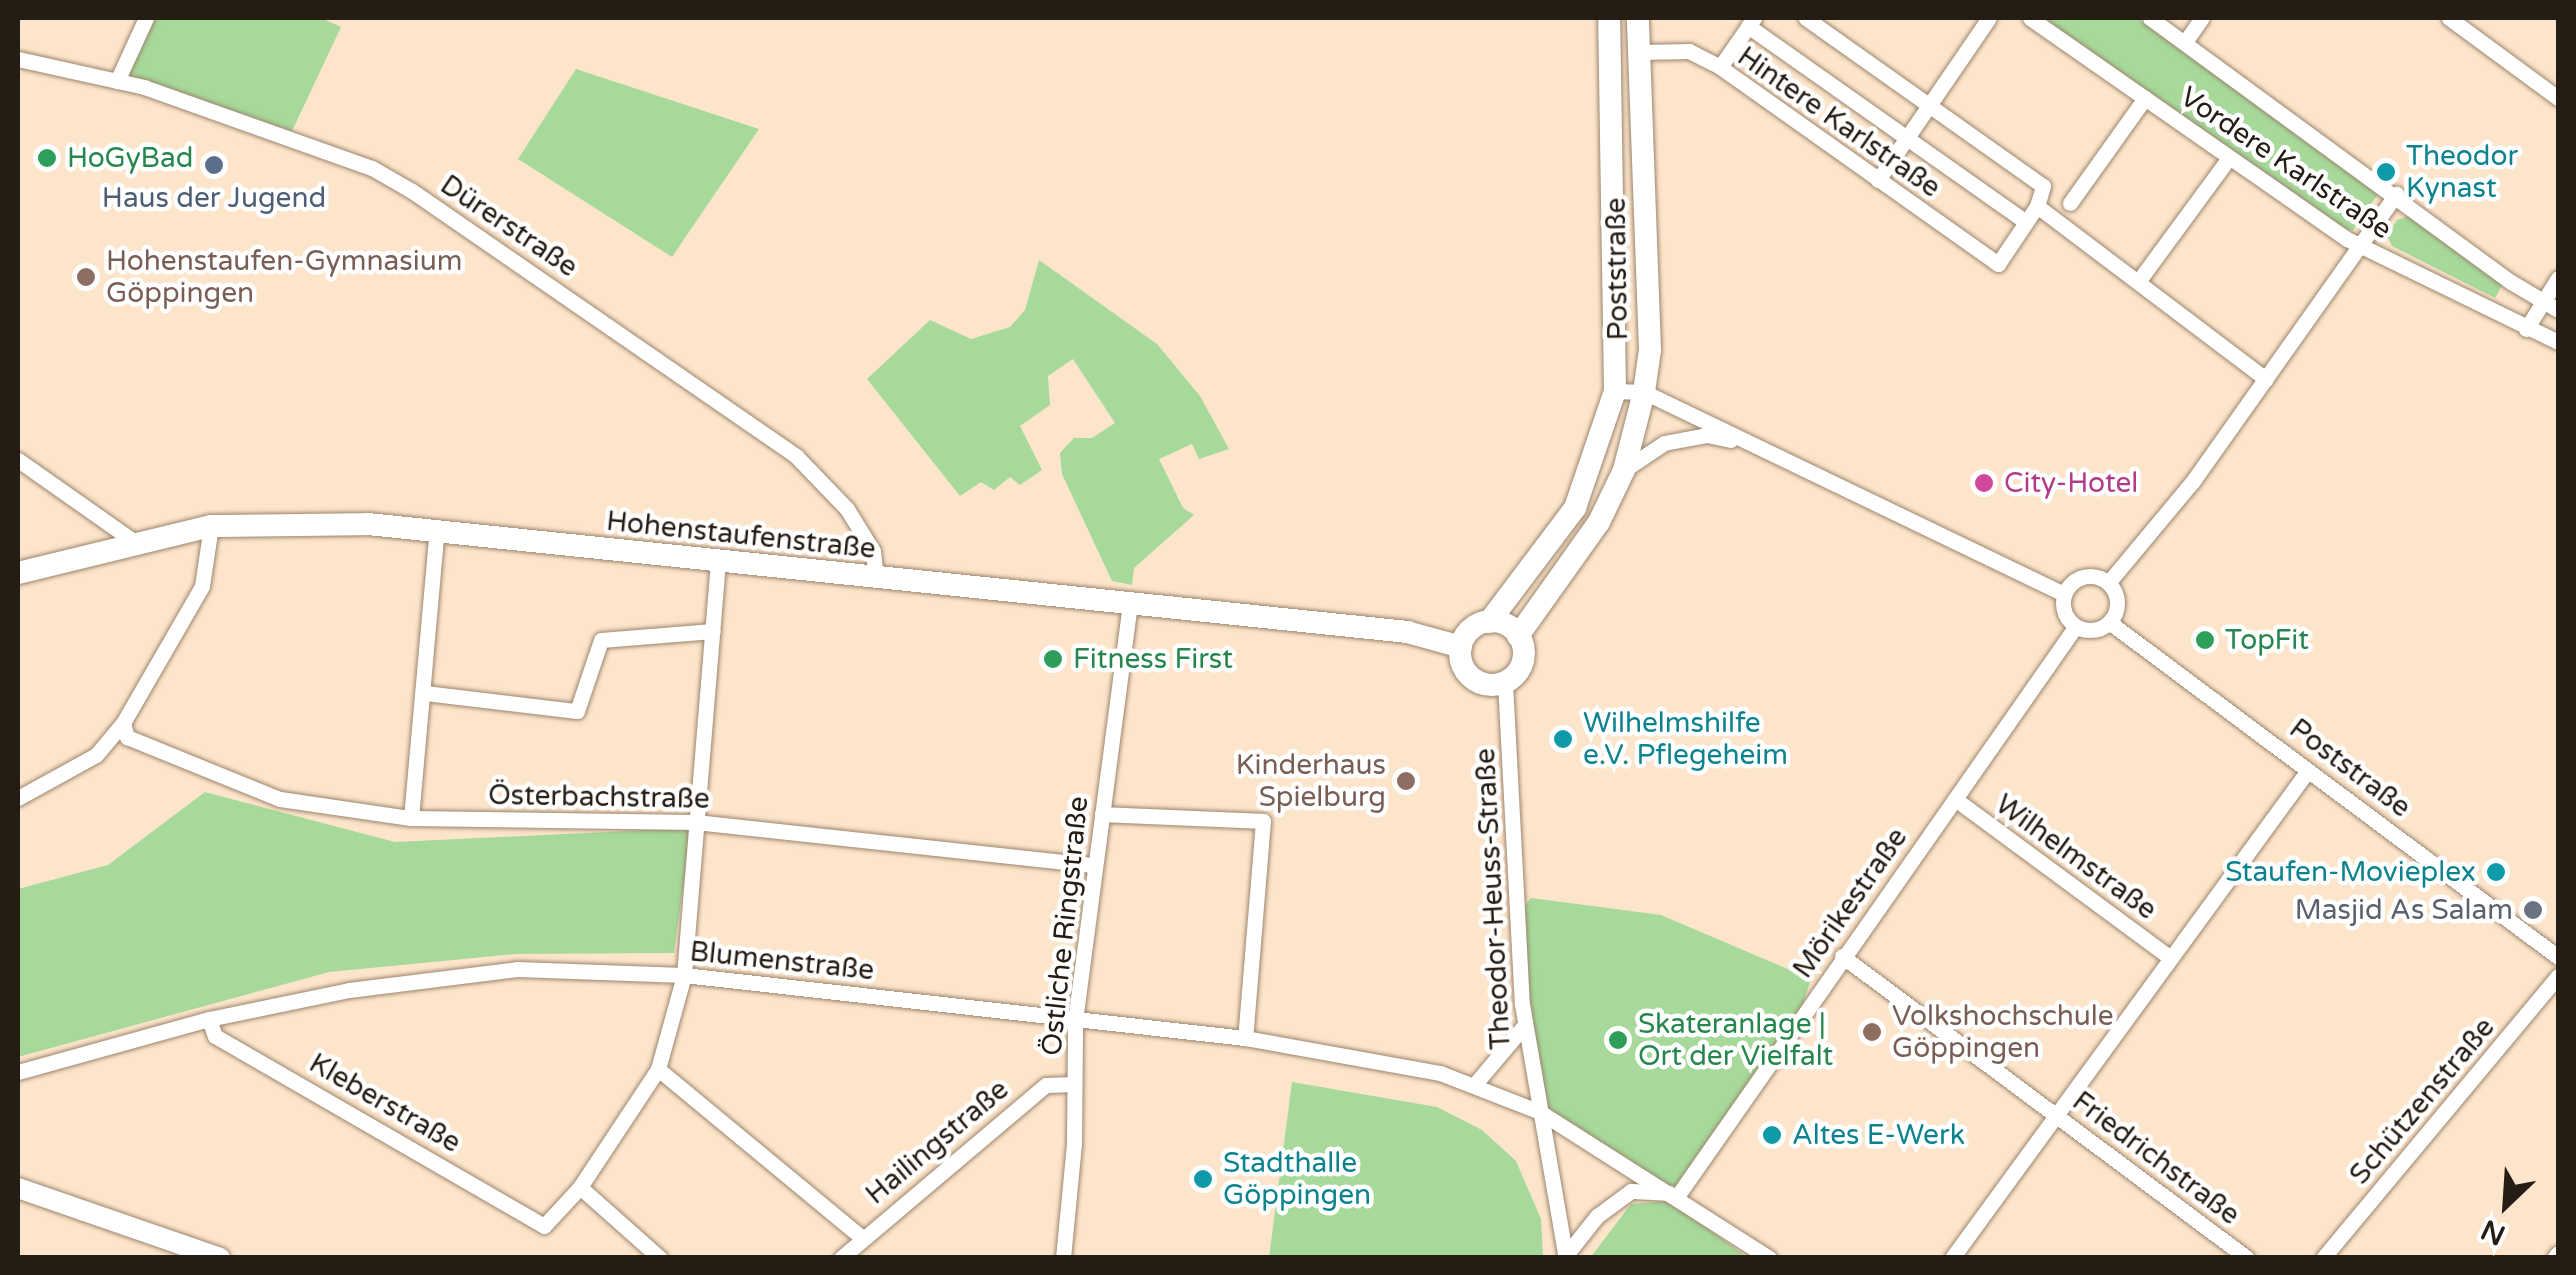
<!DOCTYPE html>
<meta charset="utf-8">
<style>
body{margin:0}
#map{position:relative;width:2576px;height:1275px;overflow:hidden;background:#fde5cb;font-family:"Varela Round",sans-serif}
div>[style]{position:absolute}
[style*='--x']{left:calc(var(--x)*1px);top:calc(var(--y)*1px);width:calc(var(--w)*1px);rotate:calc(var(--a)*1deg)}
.green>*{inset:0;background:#a6d99a}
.roads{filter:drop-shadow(0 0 2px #9b856d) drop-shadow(0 0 2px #9b856d)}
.minor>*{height:15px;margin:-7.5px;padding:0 7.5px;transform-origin:7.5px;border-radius:7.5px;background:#fff}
.minor>.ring{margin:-7.5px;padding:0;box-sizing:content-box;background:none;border:15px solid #fff;border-radius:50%}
.tertiary>*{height:20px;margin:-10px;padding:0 10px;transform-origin:10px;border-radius:10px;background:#fff}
.secondary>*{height:22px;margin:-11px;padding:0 11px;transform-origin:11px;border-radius:11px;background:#fff}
.secondary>.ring{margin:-11px;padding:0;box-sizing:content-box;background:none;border:22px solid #fff;border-radius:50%}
.dots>*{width:28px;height:28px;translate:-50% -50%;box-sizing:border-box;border:5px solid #fff;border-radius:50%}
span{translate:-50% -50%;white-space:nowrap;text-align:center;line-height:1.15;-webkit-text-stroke:9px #fff;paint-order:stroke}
.street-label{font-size:28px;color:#251c13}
.culture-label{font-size:28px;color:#0d838f}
.left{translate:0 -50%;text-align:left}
.right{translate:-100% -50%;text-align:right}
.leisure-label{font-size:28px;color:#27864d}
.service-label{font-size:28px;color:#4e5e75}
.education-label{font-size:28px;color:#785e54}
.hotel-label{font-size:28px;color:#b23c85}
.worship-label{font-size:28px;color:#5b616d}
.frame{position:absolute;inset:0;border:20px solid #251c13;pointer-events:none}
.north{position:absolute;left:2456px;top:1155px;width:100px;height:100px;-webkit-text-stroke:8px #fff;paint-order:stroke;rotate:205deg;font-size:28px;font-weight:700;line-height:40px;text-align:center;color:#251c13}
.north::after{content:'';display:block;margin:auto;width:35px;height:45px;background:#251c13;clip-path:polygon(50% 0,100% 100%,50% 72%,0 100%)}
</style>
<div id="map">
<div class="green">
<div style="clip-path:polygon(155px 18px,321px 18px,341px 27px,292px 131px,127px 75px)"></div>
<div style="clip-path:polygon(2039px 18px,2137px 18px,2365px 177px,2378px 194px,2353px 230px,2342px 229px)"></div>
<div style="clip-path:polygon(576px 69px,759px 129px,672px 257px,518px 159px)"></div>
<div style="clip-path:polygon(2409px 216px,2503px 284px,2495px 298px,2392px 246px,2387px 236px,2397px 220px)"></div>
<div style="clip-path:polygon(1039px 260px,1157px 344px,1200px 396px,1229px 449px,1199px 459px,1192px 444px,1159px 459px,1183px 508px,1194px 515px,1134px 568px,1132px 585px,1112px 581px,1062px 474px,1060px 453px,1074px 438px,1092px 438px,1115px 423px,1073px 359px,1048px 376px,1050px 405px,1020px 426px,1042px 470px,1020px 485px,1010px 477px,994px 490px,981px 482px,960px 496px,867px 379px,930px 320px,971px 339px,1010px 327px,1025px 310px)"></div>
<div style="clip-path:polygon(205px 792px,395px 842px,691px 828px,674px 953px,515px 954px,329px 972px,18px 1057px,18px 889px,108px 865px)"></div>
<div style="clip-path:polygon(1531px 898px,1661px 915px,1811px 979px,1798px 1020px,1678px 1195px,1540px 1112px,1519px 913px)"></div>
<div style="clip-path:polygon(1292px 1082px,1437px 1107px,1482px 1130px,1516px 1161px,1541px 1219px,1543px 1257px,1269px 1257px)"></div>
<div style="clip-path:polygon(1668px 1201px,1692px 1217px,1747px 1257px,1590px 1258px,1631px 1204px)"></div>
</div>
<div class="roads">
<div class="minor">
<div style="--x:2030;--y:18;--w:386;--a:34.9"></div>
<div style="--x:2347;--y:239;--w:235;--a:26"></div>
<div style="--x:2150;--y:18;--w:447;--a:36.2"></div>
<div style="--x:2511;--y:282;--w:55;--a:30.8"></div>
<div style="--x:2449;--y:18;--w:135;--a:36.3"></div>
<div style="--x:1748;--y:26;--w:340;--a:35.2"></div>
<div style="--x:2185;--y:42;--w:29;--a:-55"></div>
<div style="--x:1640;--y:52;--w:49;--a:-1.2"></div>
<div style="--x:1689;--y:51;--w:35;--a:27"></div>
<div style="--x:1720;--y:67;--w:341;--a:35.3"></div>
<div style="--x:1998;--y:264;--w:70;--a:-56.1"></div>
<div style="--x:2037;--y:206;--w:21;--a:-73"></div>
<div style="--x:2043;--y:186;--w:291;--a:-144.7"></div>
<div style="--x:18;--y:59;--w:129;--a:12.5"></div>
<div style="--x:144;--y:87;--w:242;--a:19.6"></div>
<div style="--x:372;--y:168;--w:46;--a:29.9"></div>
<div style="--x:412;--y:191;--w:467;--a:34.6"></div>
<div style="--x:796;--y:456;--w:74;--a:46.1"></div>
<div style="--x:847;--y:509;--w:49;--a:58.2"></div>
<div style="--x:873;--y:551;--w:28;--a:84"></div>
<div style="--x:1720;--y:67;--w:60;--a:-55.2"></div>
<div style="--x:117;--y:81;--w:69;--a:-65.3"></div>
<div style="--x:1878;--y:180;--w:196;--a:-55.6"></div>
<div style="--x:2070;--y:203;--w:129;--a:-54.5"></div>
<div style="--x:2037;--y:206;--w:287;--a:37.1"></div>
<div style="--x:2140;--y:279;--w:149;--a:-53.7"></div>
<div style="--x:2526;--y:329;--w:60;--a:-57.9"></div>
<div style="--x:1615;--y:391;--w:29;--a:2"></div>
<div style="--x:1644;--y:392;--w:466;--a:25.7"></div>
<div style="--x:18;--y:460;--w:148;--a:35.1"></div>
<div style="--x:1624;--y:470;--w:48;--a:-34"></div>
<div style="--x:1664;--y:443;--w:44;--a:-10.5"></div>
<div style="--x:1707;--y:435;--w:24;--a:12"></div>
<div class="ring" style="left:2063px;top:576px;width:39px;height:39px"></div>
<div style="--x:2108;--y:583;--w:133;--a:-50.2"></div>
<div style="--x:2193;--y:481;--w:352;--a:-54.7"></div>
<div style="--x:2109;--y:622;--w:560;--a:36.73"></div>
<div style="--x:1505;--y:682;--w:322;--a:87"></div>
<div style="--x:1522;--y:1004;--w:258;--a:80.2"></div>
<div style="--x:425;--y:693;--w:153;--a:6.8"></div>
<div style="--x:577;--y:711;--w:75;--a:-71.3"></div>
<div style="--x:601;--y:640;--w:112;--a:-4.6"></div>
<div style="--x:123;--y:723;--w:15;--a:74"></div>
<div style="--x:127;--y:737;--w:165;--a:22.1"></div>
<div style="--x:280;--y:799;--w:132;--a:8.3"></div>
<div style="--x:411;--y:818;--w:285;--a:0.8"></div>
<div style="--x:696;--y:822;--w:401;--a:6.2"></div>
<div style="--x:18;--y:798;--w:89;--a:-28.9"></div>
<div style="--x:96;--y:755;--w:42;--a:-49.8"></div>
<div style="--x:123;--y:723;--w:158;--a:-60"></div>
<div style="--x:202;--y:586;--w:61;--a:-81.5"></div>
<div style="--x:1955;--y:799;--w:265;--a:36.4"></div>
<div style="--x:1102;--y:814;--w:161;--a:2.5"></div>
<div style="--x:1263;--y:821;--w:218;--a:94.7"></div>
<div style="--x:411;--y:818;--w:290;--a:-84.9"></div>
<div style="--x:1842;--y:956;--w:505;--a:36.71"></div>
<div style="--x:209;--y:1019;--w:18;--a:71"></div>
<div style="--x:215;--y:1036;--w:380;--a:30"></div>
<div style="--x:544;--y:1226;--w:53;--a:-47.3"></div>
<div style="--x:580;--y:1187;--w:141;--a:-56.5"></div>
<div style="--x:658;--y:1069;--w:98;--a:-74.5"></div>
<div style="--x:684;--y:975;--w:412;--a:-85.3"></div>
<div style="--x:658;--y:1069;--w:264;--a:39.6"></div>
<div style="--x:18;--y:1072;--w:198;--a:-15.5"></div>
<div style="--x:209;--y:1019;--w:143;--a:-11.7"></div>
<div style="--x:349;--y:990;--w:169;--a:-7.1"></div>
<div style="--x:517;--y:969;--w:167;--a:2.1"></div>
<div style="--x:684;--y:975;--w:565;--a:6.41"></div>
<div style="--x:1245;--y:1038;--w:198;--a:10.2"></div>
<div style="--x:1440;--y:1073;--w:107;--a:21.3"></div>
<div style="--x:1540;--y:1112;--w:272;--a:32.5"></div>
<div style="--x:1475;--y:1084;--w:76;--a:-49.8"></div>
<div style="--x:580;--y:1187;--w:107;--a:41.6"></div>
<div style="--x:1678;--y:1195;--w:694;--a:-55.03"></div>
<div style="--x:1566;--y:1255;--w:50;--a:-51.5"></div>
<div style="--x:1597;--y:1216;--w:42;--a:-36.3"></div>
<div style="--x:1631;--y:1191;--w:38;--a:3"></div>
<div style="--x:841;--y:1258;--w:268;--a:-40.2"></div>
<div style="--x:1046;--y:1085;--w:28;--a:-2"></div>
<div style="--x:1063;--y:1258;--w:115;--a:-84.5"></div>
<div style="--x:1074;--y:1144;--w:123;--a:-89.5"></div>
<div style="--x:1075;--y:1021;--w:424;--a:-82.5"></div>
<div style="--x:1952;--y:1258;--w:600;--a:-53.87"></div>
<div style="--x:2323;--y:1258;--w:367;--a:-50.2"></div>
<div style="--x:2554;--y:1258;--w:6;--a:-51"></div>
</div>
<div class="tertiary">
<div style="--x:18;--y:1188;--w:214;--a:19.1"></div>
</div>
<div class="secondary">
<div style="--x:18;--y:573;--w:199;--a:-13.7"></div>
<div style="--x:211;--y:526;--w:157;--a:-0.7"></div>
<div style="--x:368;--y:524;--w:1045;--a:5.93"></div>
<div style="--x:1407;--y:632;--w:56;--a:15.5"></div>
<div class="ring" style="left:1460px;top:621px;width:42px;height:42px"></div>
<div style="--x:1489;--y:622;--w:143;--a:-53"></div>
<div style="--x:1575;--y:508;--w:124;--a:-71.1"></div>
<div style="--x:1615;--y:391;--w:373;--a:-90.9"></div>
<div style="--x:1518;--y:636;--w:140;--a:-54.6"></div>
<div style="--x:1599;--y:522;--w:58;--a:-64.3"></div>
<div style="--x:1624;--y:470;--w:81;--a:-75.6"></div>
<div style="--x:1644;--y:392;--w:42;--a:-81.9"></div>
<div style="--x:1650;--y:350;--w:332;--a:-92.1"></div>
</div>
</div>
<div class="dots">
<div style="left:47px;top:158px;background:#2e9e5b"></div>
<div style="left:214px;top:165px;background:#5c6f8a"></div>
<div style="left:2386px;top:172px;background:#0f9aa8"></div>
<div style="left:86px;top:277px;background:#8d6e63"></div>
<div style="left:1984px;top:483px;background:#d1479c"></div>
<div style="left:2205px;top:640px;background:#2e9e5b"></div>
<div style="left:1053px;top:659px;background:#2e9e5b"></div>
<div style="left:1563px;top:739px;background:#0f9aa8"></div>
<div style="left:1406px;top:781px;background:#8d6e63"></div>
<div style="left:2496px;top:872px;background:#0f9aa8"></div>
<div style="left:2533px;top:910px;background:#6b7280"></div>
<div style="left:1872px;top:1032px;background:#8d6e63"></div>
<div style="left:1618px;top:1040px;background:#2e9e5b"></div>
<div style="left:1772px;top:1135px;background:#0f9aa8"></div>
<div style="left:1203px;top:1179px;background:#0f9aa8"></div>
</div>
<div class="street-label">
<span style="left:1839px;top:122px;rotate:35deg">Hintere Karlstraße</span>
<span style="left:2286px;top:163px;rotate:34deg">Vordere Karlstraße</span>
<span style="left:509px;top:226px;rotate:34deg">Dürerstraße</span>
<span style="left:1617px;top:269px;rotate:-91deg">Poststraße</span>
<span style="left:741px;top:535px;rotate:6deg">Hohenstaufenstraße</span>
<span style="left:2350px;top:768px;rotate:37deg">Poststraße</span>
<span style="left:599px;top:797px;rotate:1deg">Österbachstraße</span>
<span style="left:2076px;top:857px;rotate:36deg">Wilhelmstraße</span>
<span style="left:1493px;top:899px;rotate:-93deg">Theodor-Heuss-Straße</span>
<span style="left:1850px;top:903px;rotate:-55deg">Mörikestraße</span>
<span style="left:1065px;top:926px;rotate:-84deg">Östliche Ringstraße</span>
<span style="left:782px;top:961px;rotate:6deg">Blumenstraße</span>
<span style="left:2422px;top:1101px;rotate:-50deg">Schützenstraße</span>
<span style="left:385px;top:1103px;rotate:30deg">Kleberstraße</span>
<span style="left:937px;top:1142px;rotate:-40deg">Hailingstraße</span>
<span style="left:2156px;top:1158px;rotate:37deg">Friedrichstraße</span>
</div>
<div class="culture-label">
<span class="left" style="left:2406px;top:172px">Theodor<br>Kynast</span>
<span class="left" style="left:1583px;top:739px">Wilhelmshilfe<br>e.V. Pflegeheim</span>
<span class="right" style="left:2476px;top:872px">Staufen-Movieplex</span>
<span class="left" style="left:1792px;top:1135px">Altes E-Werk</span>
<span class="left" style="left:1223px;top:1179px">Stadthalle<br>Göppingen</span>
</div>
<div class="leisure-label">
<span class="left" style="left:67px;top:158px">HoGyBad</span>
<span class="left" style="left:2225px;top:640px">TopFit</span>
<span class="left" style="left:1073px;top:659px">Fitness First</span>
<span class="left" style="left:1638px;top:1040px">Skateranlage |<br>Ort der Vielfalt</span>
</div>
<div class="service-label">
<span style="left:214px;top:198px">Haus der Jugend</span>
</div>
<div class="education-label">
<span class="left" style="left:106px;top:277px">Hohenstaufen-Gymnasium<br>Göppingen</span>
<span class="right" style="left:1386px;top:781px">Kinderhaus<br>Spielburg</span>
<span class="left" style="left:1892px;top:1032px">Volkshochschule<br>Göppingen</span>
</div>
<div class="hotel-label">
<span class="left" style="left:2004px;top:483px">City-Hotel</span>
</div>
<div class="worship-label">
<span class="right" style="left:2513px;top:910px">Masjid As Salam</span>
</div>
<div class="frame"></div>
<div class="north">N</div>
</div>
